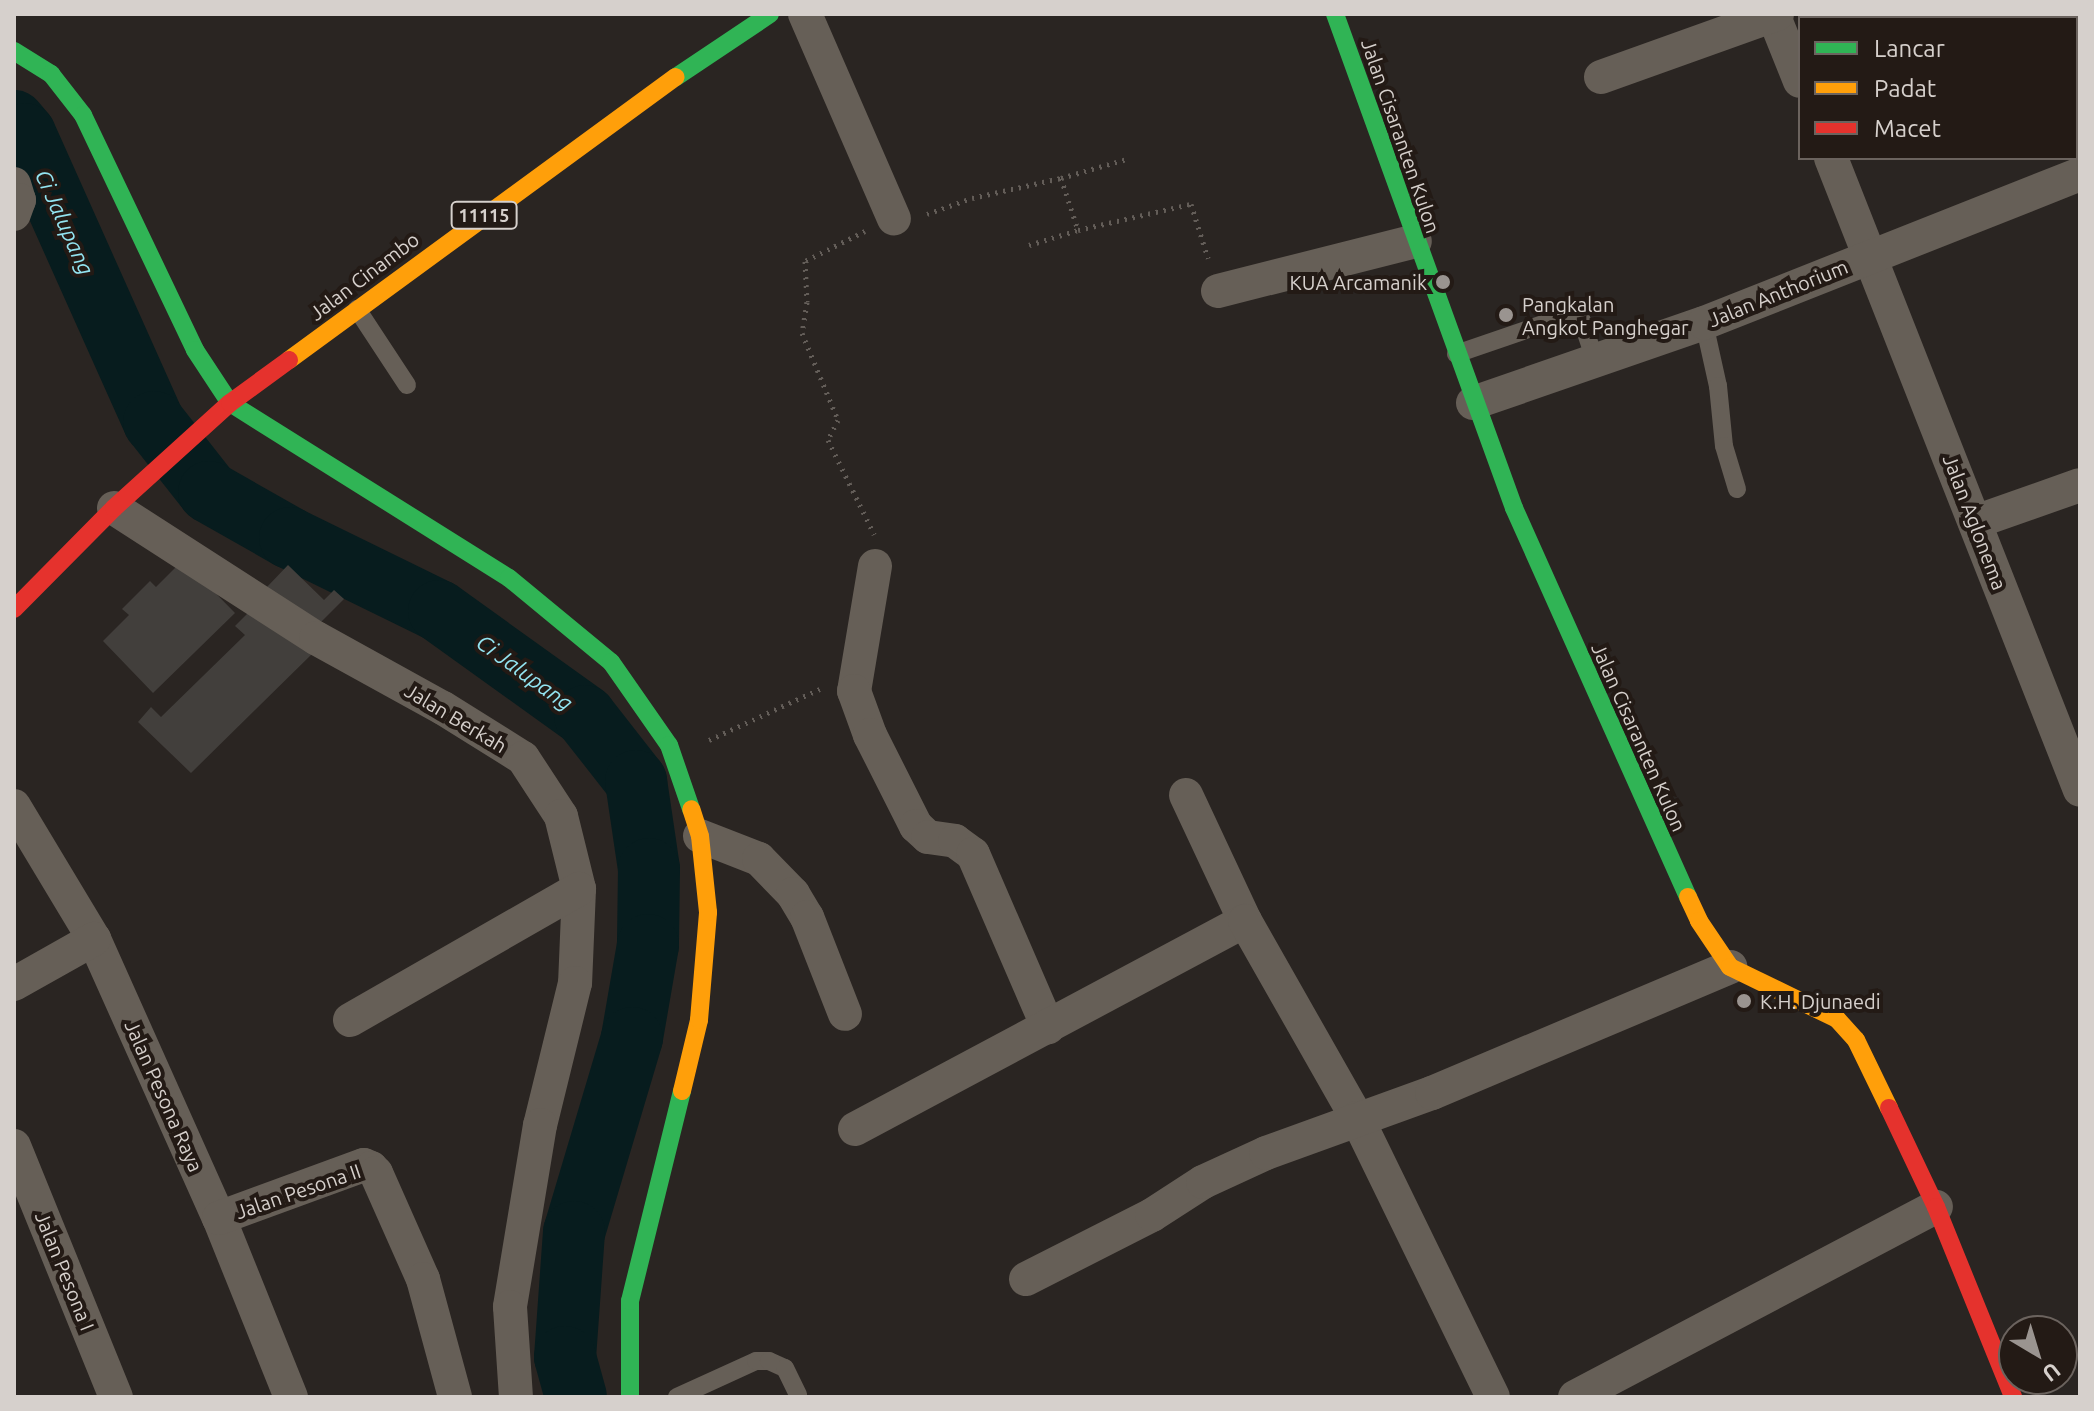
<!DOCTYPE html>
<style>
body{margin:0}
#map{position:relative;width:2094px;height:1411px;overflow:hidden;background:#2a2522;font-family:Ubuntu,sans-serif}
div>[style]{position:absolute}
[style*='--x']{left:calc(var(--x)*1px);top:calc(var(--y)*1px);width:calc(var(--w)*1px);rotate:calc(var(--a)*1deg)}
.river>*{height:62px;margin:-31px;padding:0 31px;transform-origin:31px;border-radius:31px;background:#071c1e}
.building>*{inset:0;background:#423f3c}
.path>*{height:5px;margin-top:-2.5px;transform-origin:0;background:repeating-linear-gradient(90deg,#635d58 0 2px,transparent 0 8px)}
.lane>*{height:18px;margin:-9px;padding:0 9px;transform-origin:9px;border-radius:9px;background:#665f57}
.street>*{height:34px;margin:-17px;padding:0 17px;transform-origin:17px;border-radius:17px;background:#665f57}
.fast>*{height:18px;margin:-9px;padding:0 9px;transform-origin:9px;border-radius:9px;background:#30b455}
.slow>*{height:18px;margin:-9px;padding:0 9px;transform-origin:9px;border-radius:9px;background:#ff9f0a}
.jam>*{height:18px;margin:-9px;padding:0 9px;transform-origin:9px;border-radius:9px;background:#e5322d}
.dots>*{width:22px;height:22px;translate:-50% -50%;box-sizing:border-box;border:4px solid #231a15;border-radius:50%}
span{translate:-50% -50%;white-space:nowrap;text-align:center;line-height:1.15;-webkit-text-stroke:8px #231a15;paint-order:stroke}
.shield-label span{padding:2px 6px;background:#231a15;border:2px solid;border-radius:6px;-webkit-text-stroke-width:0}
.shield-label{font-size:18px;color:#d6d0cc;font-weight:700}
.street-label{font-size:20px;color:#d6d0cc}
.poi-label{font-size:20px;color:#d6d0cc}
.right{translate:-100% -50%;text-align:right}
.left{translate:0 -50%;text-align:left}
.water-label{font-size:22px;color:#93e4f1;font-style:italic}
.frame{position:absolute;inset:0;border:16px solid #d6d0cc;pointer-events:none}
.legend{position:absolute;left:1798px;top:16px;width:280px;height:144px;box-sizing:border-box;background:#231a15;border:2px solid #6b635e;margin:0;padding:10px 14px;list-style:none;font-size:24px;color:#d6d0cc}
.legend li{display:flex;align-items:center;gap:16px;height:40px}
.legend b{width:40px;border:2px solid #6b635e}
.north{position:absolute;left:1998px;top:1315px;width:80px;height:80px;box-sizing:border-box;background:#231a15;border:2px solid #6b635e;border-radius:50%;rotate:142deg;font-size:22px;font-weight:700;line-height:32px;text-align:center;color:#d6d0cc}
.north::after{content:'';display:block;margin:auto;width:28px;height:36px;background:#9a9490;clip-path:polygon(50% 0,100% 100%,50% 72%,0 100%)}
</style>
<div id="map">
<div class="river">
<div style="--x:14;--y:121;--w:17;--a:50"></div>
<div style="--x:25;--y:134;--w:316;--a:65.9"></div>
<div style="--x:154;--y:422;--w:89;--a:51.8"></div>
<div style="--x:209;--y:492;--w:93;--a:29.6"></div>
<div style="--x:290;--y:538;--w:166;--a:26.1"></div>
<div style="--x:439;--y:611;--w:180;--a:35.7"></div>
<div style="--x:585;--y:716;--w:83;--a:51.9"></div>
<div style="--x:636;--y:781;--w:89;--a:81.6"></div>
<div style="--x:649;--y:869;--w:76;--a:90.8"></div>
<div style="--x:648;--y:945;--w:94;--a:99.8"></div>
<div style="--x:632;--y:1038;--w:202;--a:106.6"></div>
<div style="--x:574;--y:1232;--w:125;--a:94.1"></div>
<div style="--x:565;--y:1357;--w:41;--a:74.6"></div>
</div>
<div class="building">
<div style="clip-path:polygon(183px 560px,235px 613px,153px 693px,103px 641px,129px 615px,122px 609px,150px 581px,156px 587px)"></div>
<div style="clip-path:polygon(288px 565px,324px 600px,334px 590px,344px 599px,311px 632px,266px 588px)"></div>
<div style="clip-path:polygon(258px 603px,312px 654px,191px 773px,138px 722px,151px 707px,161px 717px,245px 635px,235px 626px)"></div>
</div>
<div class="path">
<div style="--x:1061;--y:178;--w:69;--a:-16.1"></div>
<div style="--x:927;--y:214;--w:48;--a:-19.6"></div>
<div style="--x:972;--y:198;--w:91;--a:-12.7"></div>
<div style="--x:1061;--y:178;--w:55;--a:71.9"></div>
<div style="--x:1078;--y:230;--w:116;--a:-13"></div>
<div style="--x:1191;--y:204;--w:57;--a:72.5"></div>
<div style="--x:865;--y:231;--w:67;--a:153.4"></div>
<div style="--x:805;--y:261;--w:41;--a:87.2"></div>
<div style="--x:807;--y:302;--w:31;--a:99"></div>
<div style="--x:802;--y:333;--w:94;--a:67.5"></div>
<div style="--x:838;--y:420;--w:22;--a:117"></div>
<div style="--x:828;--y:440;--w:105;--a:63.9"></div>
<div style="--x:1029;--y:245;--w:51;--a:-17"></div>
<div style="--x:709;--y:740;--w:122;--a:-24.7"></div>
</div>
<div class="lane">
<div style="--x:357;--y:309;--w:91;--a:56.7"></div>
<div style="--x:1704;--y:323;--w:65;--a:77.5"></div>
<div style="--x:1718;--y:386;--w:60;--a:84.3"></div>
<div style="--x:1724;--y:446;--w:45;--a:73.2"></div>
<div style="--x:1456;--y:354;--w:123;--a:-19"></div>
<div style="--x:1572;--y:314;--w:10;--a:24"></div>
<div style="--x:1581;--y:318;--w:44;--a:71.6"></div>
<div style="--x:677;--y:1397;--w:87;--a:-24.5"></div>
<div style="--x:756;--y:1361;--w:13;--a:0"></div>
<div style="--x:769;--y:1361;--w:17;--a:24"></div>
<div style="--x:785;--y:1368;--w:30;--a:64"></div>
</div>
<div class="street">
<div style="--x:805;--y:14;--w:223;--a:66.5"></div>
<div style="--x:1773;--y:14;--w:72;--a:68.1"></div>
<div style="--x:1601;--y:77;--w:187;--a:-19.7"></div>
<div style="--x:1831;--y:158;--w:679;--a:68.5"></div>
<div style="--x:14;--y:184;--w:17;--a:73"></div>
<div style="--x:19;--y:200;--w:15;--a:110"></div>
<div style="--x:1218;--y:291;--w:203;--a:-14.2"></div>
<div style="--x:1473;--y:403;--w:244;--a:-19.1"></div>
<div style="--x:1704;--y:323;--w:404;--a:-21.6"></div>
<div style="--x:114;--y:508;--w:240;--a:32.8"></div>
<div style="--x:316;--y:638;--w:145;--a:28.9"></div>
<div style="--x:443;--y:708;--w:94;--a:32"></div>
<div style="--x:523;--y:758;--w:69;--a:56.8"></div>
<div style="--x:561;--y:816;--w:75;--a:76.1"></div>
<div style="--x:579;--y:889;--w:94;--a:92.4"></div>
<div style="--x:575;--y:983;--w:146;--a:103.8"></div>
<div style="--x:540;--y:1125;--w:184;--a:99.4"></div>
<div style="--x:510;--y:1307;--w:90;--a:86.2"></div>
<div style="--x:1975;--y:522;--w:111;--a:-19.4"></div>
<div style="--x:875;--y:566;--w:127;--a:99.5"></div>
<div style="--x:854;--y:691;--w:47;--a:70"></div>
<div style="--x:870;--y:735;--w:102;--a:63.2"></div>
<div style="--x:916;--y:826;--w:16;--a:43"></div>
<div style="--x:928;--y:837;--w:27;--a:8"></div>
<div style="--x:955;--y:841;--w:22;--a:36"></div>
<div style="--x:973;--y:854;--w:189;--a:66.6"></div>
<div style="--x:1186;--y:795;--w:139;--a:64.9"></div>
<div style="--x:14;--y:806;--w:155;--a:59"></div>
<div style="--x:94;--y:939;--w:306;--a:65.9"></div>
<div style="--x:219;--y:1218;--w:193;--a:68.1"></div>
<div style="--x:700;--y:836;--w:63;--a:21.3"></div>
<div style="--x:759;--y:859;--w:49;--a:45.8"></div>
<div style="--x:793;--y:894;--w:27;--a:59"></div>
<div style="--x:807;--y:917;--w:104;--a:68.6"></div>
<div style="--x:14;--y:984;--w:92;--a:-29.4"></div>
<div style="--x:350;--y:1020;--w:264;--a:-29.8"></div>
<div style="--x:855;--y:1129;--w:442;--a:-28.1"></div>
<div style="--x:1245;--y:921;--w:227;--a:60.4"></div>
<div style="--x:1357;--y:1118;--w:310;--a:64"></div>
<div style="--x:14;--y:1146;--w:271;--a:67.9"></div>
<div style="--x:219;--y:1218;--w:154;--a:-20.1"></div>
<div style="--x:364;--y:1165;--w:8;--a:23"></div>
<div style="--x:371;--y:1168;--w:7;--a:45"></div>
<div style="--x:376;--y:1173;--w:116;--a:66.1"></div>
<div style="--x:423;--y:1279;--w:122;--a:74.8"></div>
<div style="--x:1026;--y:1279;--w:141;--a:-26.9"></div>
<div style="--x:1152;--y:1215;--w:61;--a:-32.9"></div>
<div style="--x:1203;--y:1182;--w:69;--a:-24.7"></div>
<div style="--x:1266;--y:1153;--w:177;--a:-19.9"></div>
<div style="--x:1432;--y:1093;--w:324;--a:-22.9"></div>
<div style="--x:1575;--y:1397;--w:408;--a:-27.8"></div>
</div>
<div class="fast">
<div style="--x:1335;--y:14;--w:525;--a:70.08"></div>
<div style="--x:1514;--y:508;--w:426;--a:65.9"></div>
<div style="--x:14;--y:51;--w:44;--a:31.9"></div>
<div style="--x:51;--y:74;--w:52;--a:52"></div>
<div style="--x:83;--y:115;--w:260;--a:64.5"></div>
<div style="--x:195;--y:350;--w:64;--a:56.6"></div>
<div style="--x:230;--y:403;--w:329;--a:32.1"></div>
<div style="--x:509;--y:578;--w:132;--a:39.5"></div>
<div style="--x:611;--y:662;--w:101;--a:55.1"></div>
<div style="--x:669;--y:745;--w:68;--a:71"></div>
<div style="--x:676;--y:77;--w:113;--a:-33.8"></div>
<div style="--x:630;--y:1397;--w:96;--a:-90"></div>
<div style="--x:630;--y:1301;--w:216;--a:-76.1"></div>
</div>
<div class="slow">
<div style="--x:289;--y:360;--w:479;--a:-36.2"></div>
<div style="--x:1688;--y:897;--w:26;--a:65"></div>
<div style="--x:1699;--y:921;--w:55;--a:56"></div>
<div style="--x:1730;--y:967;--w:119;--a:25.9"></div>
<div style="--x:1837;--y:1019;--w:28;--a:48"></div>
<div style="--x:1856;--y:1040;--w:76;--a:64.1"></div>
<div style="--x:682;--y:1091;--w:73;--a:-76.5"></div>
<div style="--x:699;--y:1020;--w:108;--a:-85.2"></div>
<div style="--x:708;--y:912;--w:76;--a:-96"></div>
<div style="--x:700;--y:836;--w:28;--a:-108"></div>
</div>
<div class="jam">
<div style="--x:14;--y:609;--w:142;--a:-45.3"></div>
<div style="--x:114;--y:508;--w:156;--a:-42.2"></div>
<div style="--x:230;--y:403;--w:73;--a:-36.1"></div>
<div style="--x:1889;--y:1108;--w:110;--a:64.6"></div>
<div style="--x:1936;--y:1207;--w:205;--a:67.9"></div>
</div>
<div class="dots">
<div style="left:1443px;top:282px;background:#9a9490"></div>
<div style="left:1506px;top:315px;background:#9a9490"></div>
<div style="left:1744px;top:1001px;background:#9a9490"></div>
</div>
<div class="shield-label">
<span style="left:484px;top:215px">11115</span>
</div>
<div class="street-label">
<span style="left:1401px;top:136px;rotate:71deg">Jalan Cisaranten Kulon</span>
<span style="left:364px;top:276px;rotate:-37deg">Jalan Cinambo</span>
<span style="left:1778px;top:293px;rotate:-22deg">Jalan Anthorium</span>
<span style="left:1975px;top:522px;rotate:69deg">Jalan Aglonema</span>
<span style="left:456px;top:718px;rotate:31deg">Jalan Berkah</span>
<span style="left:1639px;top:737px;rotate:66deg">Jalan Cisaranten Kulon</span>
<span style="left:164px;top:1096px;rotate:66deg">Jalan Pesona Raya</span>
<span style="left:298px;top:1191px;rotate:-19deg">Jalan Pesona II</span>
<span style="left:65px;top:1271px;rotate:68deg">Jalan Pesona I</span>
</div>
<div class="poi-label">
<span class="right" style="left:1427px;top:282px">KUA Arcamanik</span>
<span class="left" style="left:1522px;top:316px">Pangkalan<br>Angkot Panghegar</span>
<span class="left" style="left:1760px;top:1001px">K.H. Djunaedi</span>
</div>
<div class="water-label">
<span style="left:65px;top:222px;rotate:66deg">Ci Jalupang</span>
<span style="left:525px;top:672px;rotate:36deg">Ci Jalupang</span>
</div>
<div class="frame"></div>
<ul class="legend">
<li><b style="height:10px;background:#30b455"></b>Lancar</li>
<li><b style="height:10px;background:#ff9f0a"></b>Padat</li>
<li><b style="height:10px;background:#e5322d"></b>Macet</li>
</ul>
<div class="north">U</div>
</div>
